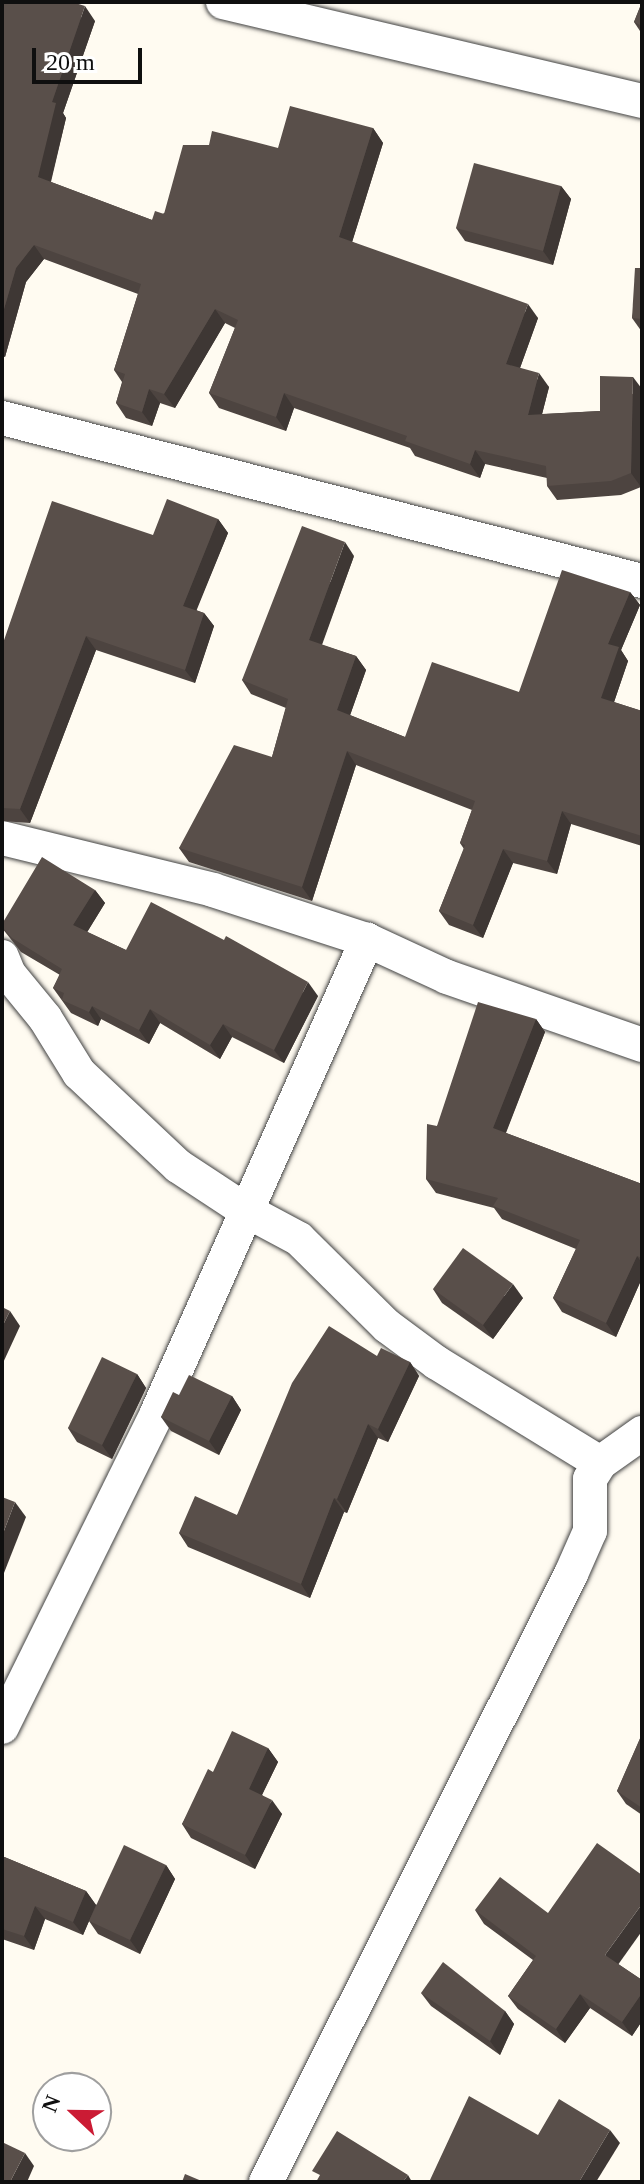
<!DOCTYPE html>
<style>
body{margin:0}
#map{position:relative;width:644px;height:2184px;overflow:hidden;background:#fffbf1;font-family:"Times New Roman",serif}
div>[style]{position:absolute}
[style*='--x']{left:calc(var(--x)*1px);top:calc(var(--y)*1px);width:calc(var(--w)*1px);rotate:calc(var(--a)*1deg)}
.roads{filter:drop-shadow(0 0 2px #424242) drop-shadow(0 0 2px #424242)}
.minor>*{height:34px;margin:-17px;padding:0 17px;transform-origin:17px;border-radius:17px;background:#fff}
.wall>*{inset:0;background:#4d4440}
.shaded-wall>*{inset:0;background:#3e3734}
.building>*{inset:0;background:#594f4a}
span{translate:-50% -50%;white-space:nowrap;text-align:center;line-height:1.15;-webkit-text-stroke:8px #fff;paint-order:stroke}
.frame{position:absolute;inset:0;border:4px solid #0f0f0f;pointer-events:none}
.north{position:absolute;left:32px;top:2072px;width:80px;height:80px;box-sizing:border-box;background:#fff;border:2px solid #9f9f9f;border-radius:50%;rotate:292deg;font-size:22px;font-weight:700;line-height:32px;text-align:center;color:#0f0f0f}
.north::after{content:'';display:block;margin:auto;width:28px;height:36px;background:#cb1b34;clip-path:polygon(50% 0,100% 100%,50% 72%,0 100%)}
.scale{position:absolute;left:32px;top:48px;width:110px;height:36px;box-sizing:border-box;border:4px solid #0f0f0f;border-top:0;padding-left:10px;font-size:24px;line-height:28px;white-space:nowrap;color:#0f0f0f;-webkit-text-stroke:6px #fff;paint-order:stroke}
</style>
<div id="map">
<div class="roads">
<div class="minor">
<div style="--x:223;--y:2;--w:431;--a:13.3"></div>
<div style="--x:2;--y:418;--w:660;--a:14.29"></div>
<div style="--x:2;--y:838;--w:217;--a:13.8"></div>
<div style="--x:213;--y:890;--w:162;--a:18"></div>
<div style="--x:367;--y:940;--w:88;--a:24.8"></div>
<div style="--x:447;--y:977;--w:207;--a:19.2"></div>
<div style="--x:2;--y:957;--w:18;--a:68"></div>
<div style="--x:9;--y:974;--w:57;--a:50.7"></div>
<div style="--x:45;--y:1018;--w:65;--a:58.3"></div>
<div style="--x:79;--y:1073;--w:136;--a:43.2"></div>
<div style="--x:178;--y:1166;--w:80;--a:33.3"></div>
<div style="--x:245;--y:1210;--w:61;--a:28.2"></div>
<div style="--x:299;--y:1239;--w:124;--a:44.7"></div>
<div style="--x:387;--y:1326;--w:62;--a:36.5"></div>
<div style="--x:437;--y:1363;--w:191;--a:31.5"></div>
<div style="--x:2;--y:1727;--w:350;--a:-63.7"></div>
<div style="--x:157;--y:1413;--w:518;--a:-66.06"></div>
<div style="--x:266;--y:2182;--w:680;--a:-63.36"></div>
<div style="--x:571;--y:1574;--w:47;--a:-66.2"></div>
<div style="--x:590;--y:1531;--w:52;--a:-90"></div>
<div style="--x:590;--y:1479;--w:19;--a:-58"></div>
<div style="--x:600;--y:1463;--w:52;--a:-35.5"></div>
</div>
</div>
<div class="wall">
<div style="clip-path:polygon(2px 2px,95px 21px,63px 113px,66px 118px,51px 182px,152px 220px,278px 148px,373px 128px,383px 143px,352px 242px,538px 318px,520px 368px,549px 387px,542px 414px,600px 411px,642px 389px,641px 487px,621px 495px,557px 500px,547px 486px,547px 478px,485px 464px,480px 478px,415px 456px,410px 448px,294px 408px,286px 431px,219px 408px,209px 393px,235px 328px,225px 323px,175px 408px,160px 403px,152px 426px,126px 418px,116px 403px,122px 382px,114px 370px,138px 294px,44px 259px,26px 282px,5px 357px,2px 356px)"></div>
<div style="clip-path:polygon(642px 2px,642px 34px,634px 22px)"></div>
<div style="clip-path:polygon(561px 186px,571px 199px,553px 265px,465px 241px,456px 228px)"></div>
<div style="clip-path:polygon(642px 268px,642px 332px,632px 318px)"></div>
<div style="clip-path:polygon(218px 519px,228px 533px,196px 610px,204px 613px,214px 626px,195px 683px,96px 650px,30px 823px,2px 821px,2px 646px,153px 535px)"></div>
<div style="clip-path:polygon(354px 556px,322px 645px,356px 656px,366px 670px,350px 715px,405px 737px,519px 692px,630px 592px,640px 605px,621px 650px,628px 661px,614px 702px,642px 711px,642px 846px,571px 824px,557px 874px,513px 863px,483px 938px,449px 925px,439px 911px,464px 849px,460px 843px,472px 810px,356px 765px,312px 901px,189px 862px,179px 848px,272px 757px,286px 708px,251px 694px,242px 680px)"></div>
<div style="clip-path:polygon(95px 890px,105px 903px,87px 932px,126px 950px,318px 996px,284px 1063px,232px 1037px,220px 1059px,160px 1023px,149px 1044px,101px 1019px,98px 1026px,71px 1013px,53px 988px,60px 975px,21px 952px,2px 928px)"></div>
<div style="clip-path:polygon(536px 1019px,545px 1032px,506px 1133px,642px 1184px,642px 1278px,616px 1337px,562px 1312px,553px 1298px,576px 1249px,502px 1219px,494px 1208px,436px 1193px,426px 1179px,437px 1126px)"></div>
<div style="clip-path:polygon(433px 1289px,523px 1298px,493px 1339px,442px 1303px)"></div>
<div style="clip-path:polygon(377px 1356px,410px 1362px,419px 1376px,388px 1442px,378px 1438px,347px 1513px,344px 1512px,310px 1598px,188px 1547px,179px 1533px,237px 1515px)"></div>
<div style="clip-path:polygon(137px 1374px,146px 1388px,112px 1459px,77px 1442px,68px 1428px)"></div>
<div style="clip-path:polygon(179px 1395px,232px 1396px,241px 1410px,219px 1455px,171px 1431px,161px 1417px)"></div>
<div style="clip-path:polygon(642px 1734px,642px 1815px,626px 1804px,617px 1791px)"></div>
<div style="clip-path:polygon(268px 1748px,278px 1762px,262px 1795px,282px 1814px,255px 1869px,191px 1838px,182px 1824px,213px 1772px)"></div>
<div style="clip-path:polygon(2px 1856px,86px 1891px,96px 1905px,166px 1865px,175px 1879px,140px 1954px,98px 1934px,89px 1921px,83px 1935px,45px 1919px,34px 1950px,2px 1939px)"></div>
<div style="clip-path:polygon(475px 1910px,618px 1964px,642px 1980px,642px 2021px,632px 2036px,590px 2008px,565px 2043px,518px 2009px,508px 1996px,533px 1960px,484px 1924px)"></div>
<div style="clip-path:polygon(421px 1993px,505px 2011px,514px 2024px,500px 2055px,431px 2006px)"></div>
</div>
<div class="shaded-wall">
<div style="clip-path:polygon(85px 6px,95px 21px,63px 113px,66px 118px,48px 192px,38px 177px,52px 102px)"></div>
<div style="clip-path:polygon(373px 128px,383px 143px,349px 252px,339px 237px)"></div>
<div style="clip-path:polygon(561px 186px,571px 199px,553px 265px,543px 251px)"></div>
<div style="clip-path:polygon(34px 245px,44px 259px,26px 282px,5px 357px,2px 353px,2px 316px,16px 268px)"></div>
<div style="clip-path:polygon(528px 304px,538px 318px,516px 379px,506px 364px)"></div>
<div style="clip-path:polygon(215px 309px,225px 323px,175px 408px,164px 394px)"></div>
<div style="clip-path:polygon(539px 373px,549px 387px,538px 430px,528px 415px)"></div>
<div style="clip-path:polygon(633px 377px,642px 389px,641px 487px,631px 473px)"></div>
<div style="clip-path:polygon(149px 389px,160px 403px,152px 426px,142px 412px)"></div>
<div style="clip-path:polygon(284px 393px,294px 408px,286px 431px,276px 417px)"></div>
<div style="clip-path:polygon(475px 450px,485px 464px,480px 478px,470px 464px)"></div>
<div style="clip-path:polygon(218px 519px,228px 533px,193px 619px,183px 606px)"></div>
<div style="clip-path:polygon(345px 542px,354px 556px,318px 654px,309px 640px)"></div>
<div style="clip-path:polygon(630px 592px,640px 605px,621px 650px,628px 661px,611px 711px,601px 698px,608px 644px)"></div>
<div style="clip-path:polygon(204px 613px,214px 626px,195px 683px,185px 670px)"></div>
<div style="clip-path:polygon(86px 636px,96px 650px,30px 823px,20px 809px)"></div>
<div style="clip-path:polygon(356px 656px,366px 670px,347px 724px,337px 710px)"></div>
<div style="clip-path:polygon(347px 751px,356px 765px,312px 901px,302px 887px)"></div>
<div style="clip-path:polygon(562px 811px,571px 824px,557px 874px,547px 861px)"></div>
<div style="clip-path:polygon(503px 849px,513px 863px,483px 938px,473px 925px)"></div>
<div style="clip-path:polygon(95px 890px,105px 903px,83px 939px,73px 925px)"></div>
<div style="clip-path:polygon(308px 982px,318px 996px,284px 1063px,274px 1050px)"></div>
<div style="clip-path:polygon(92px 1006px,101px 1019px,98px 1026px,89px 1012px)"></div>
<div style="clip-path:polygon(150px 1009px,160px 1023px,149px 1044px,139px 1030px)"></div>
<div style="clip-path:polygon(536px 1019px,545px 1032px,502px 1142px,493px 1128px)"></div>
<div style="clip-path:polygon(223px 1024px,232px 1037px,220px 1059px,210px 1045px)"></div>
<div style="clip-path:polygon(637px 1256px,642px 1263px,642px 1278px,616px 1337px,606px 1323px)"></div>
<div style="clip-path:polygon(513px 1284px,523px 1298px,493px 1339px,483px 1325px)"></div>
<div style="clip-path:polygon(10px 1311px,20px 1326px,2px 1365px,2px 1327px)"></div>
<div style="clip-path:polygon(410px 1362px,419px 1376px,388px 1442px,378px 1429px)"></div>
<div style="clip-path:polygon(137px 1374px,146px 1388px,112px 1459px,102px 1445px)"></div>
<div style="clip-path:polygon(232px 1396px,241px 1410px,219px 1455px,209px 1441px)"></div>
<div style="clip-path:polygon(368px 1424px,378px 1438px,347px 1513px,337px 1499px)"></div>
<div style="clip-path:polygon(334px 1498px,344px 1512px,310px 1598px,301px 1584px)"></div>
<div style="clip-path:polygon(15px 1502px,26px 1517px,2px 1578px,2px 1536px)"></div>
<div style="clip-path:polygon(268px 1748px,278px 1762px,258px 1803px,249px 1789px)"></div>
<div style="clip-path:polygon(272px 1800px,282px 1814px,255px 1869px,245px 1855px)"></div>
<div style="clip-path:polygon(166px 1865px,175px 1879px,140px 1954px,130px 1940px)"></div>
<div style="clip-path:polygon(86px 1891px,96px 1905px,83px 1935px,73px 1922px)"></div>
<div style="clip-path:polygon(642px 1904px,642px 1931px,615px 1969px,605px 1955px)"></div>
<div style="clip-path:polygon(35px 1906px,45px 1919px,34px 1950px,24px 1936px)"></div>
<div style="clip-path:polygon(642px 1993px,642px 2021px,632px 2036px,622px 2022px)"></div>
<div style="clip-path:polygon(580px 1994px,590px 2008px,565px 2043px,556px 2029px)"></div>
<div style="clip-path:polygon(505px 2011px,514px 2024px,500px 2055px,490px 2041px)"></div>
<div style="clip-path:polygon(610px 2130px,620px 2143px,596px 2182px,579px 2182px)"></div>
<div style="clip-path:polygon(25px 2153px,34px 2166px,27px 2182px,10px 2182px)"></div>
<div style="clip-path:polygon(408px 2175px,412px 2182px,403px 2182px)"></div>
</div>
<div class="building">
<div style="clip-path:polygon(2px 2px,72px 2px,85px 6px,52px 102px,56px 103px,38px 177px,152px 220px,155px 211px,164px 214px,183px 145px,209px 145px,212px 131px,278px 148px,290px 106px,373px 128px,339px 237px,528px 304px,506px 364px,539px 373px,528px 415px,600px 411px,600px 376px,633px 377px,631px 473px,611px 481px,547px 486px,546px 466px,475px 450px,470px 464px,405px 441px,407px 436px,284px 393px,276px 417px,209px 393px,238px 320px,215px 309px,164px 394px,149px 389px,142px 412px,116px 403px,125px 374px,114px 370px,141px 284px,34px 245px,16px 268px,2px 316px)"></div>
<div style="clip-path:polygon(642px 2px,642px 26px,634px 22px)"></div>
<div style="clip-path:polygon(474px 163px,561px 186px,543px 251px,456px 228px)"></div>
<div style="clip-path:polygon(635px 268px,642px 268px,642px 319px,632px 318px)"></div>
<div style="clip-path:polygon(167px 499px,218px 519px,183px 606px,204px 613px,185px 670px,86px 636px,20px 809px,2px 808px,2px 646px,52px 501px,153px 535px)"></div>
<div style="clip-path:polygon(302px 526px,345px 542px,309px 640px,356px 656px,337px 710px,405px 737px,432px 662px,519px 692px,562px 570px,630px 592px,608px 644px,619px 647px,601px 698px,642px 711px,642px 836px,562px 811px,547px 861px,503px 849px,473px 925px,439px 911px,465px 845px,460px 843px,475px 801px,347px 751px,302px 887px,179px 848px,234px 745px,272px 757px,288px 699px,242px 680px)"></div>
<div style="clip-path:polygon(42px 857px,95px 890px,73px 925px,126px 950px,151px 902px,224px 940px,226px 936px,308px 982px,274px 1050px,223px 1024px,210px 1045px,150px 1009px,139px 1030px,92px 1006px,89px 1012px,62px 1000px,64px 993px,53px 988px,62px 969px,12px 938px,2px 927px,2px 924px)"></div>
<div style="clip-path:polygon(478px 1002px,536px 1019px,493px 1128px,642px 1184px,642px 1258px,637px 1256px,606px 1323px,553px 1298px,580px 1240px,493px 1206px,498px 1198px,426px 1179px,427px 1124px,437px 1126px)"></div>
<div style="clip-path:polygon(463px 1248px,513px 1284px,483px 1325px,433px 1289px)"></div>
<div style="clip-path:polygon(2px 1307px,10px 1311px,2px 1327px)"></div>
<div style="clip-path:polygon(329px 1326px,377px 1356px,381px 1348px,410px 1362px,378px 1429px,368px 1424px,337px 1499px,334px 1498px,301px 1584px,179px 1533px,195px 1496px,237px 1515px,292px 1383px)"></div>
<div style="clip-path:polygon(102px 1357px,137px 1374px,102px 1445px,68px 1428px)"></div>
<div style="clip-path:polygon(189px 1375px,232px 1396px,209px 1441px,161px 1417px,173px 1392px,179px 1395px)"></div>
<div style="clip-path:polygon(2px 1497px,15px 1502px,2px 1536px)"></div>
<div style="clip-path:polygon(232px 1731px,268px 1748px,249px 1789px,272px 1800px,245px 1855px,182px 1824px,208px 1769px,213px 1772px)"></div>
<div style="clip-path:polygon(642px 1734px,642px 1808px,617px 1791px)"></div>
<div style="clip-path:polygon(597px 1843px,642px 1875px,642px 1904px,605px 1955px,642px 1980px,642px 1993px,622px 2022px,580px 1994px,556px 2029px,508px 1996px,536px 1956px,475px 1910px,500px 1877px,548px 1913px)"></div>
<div style="clip-path:polygon(124px 1845px,166px 1865px,130px 1940px,89px 1921px)"></div>
<div style="clip-path:polygon(2px 1856px,86px 1891px,73px 1922px,35px 1906px,24px 1936px,2px 1929px)"></div>
<div style="clip-path:polygon(443px 1962px,505px 2011px,490px 2041px,421px 1993px)"></div>
<div style="clip-path:polygon(469px 2096px,538px 2135px,559px 2099px,610px 2130px,579px 2182px,432px 2182px,430px 2180px)"></div>
<div style="clip-path:polygon(337px 2131px,408px 2175px,403px 2182px,316px 2182px,320px 2175px,312px 2171px)"></div>
<div style="clip-path:polygon(2px 2142px,25px 2153px,10px 2182px,2px 2182px)"></div>
<div style="clip-path:polygon(185px 2174px,204px 2182px,182px 2182px)"></div>
</div>
<div class="frame"></div>
<div class="north">N</div>
<div class="scale">20 m</div>
</div>
